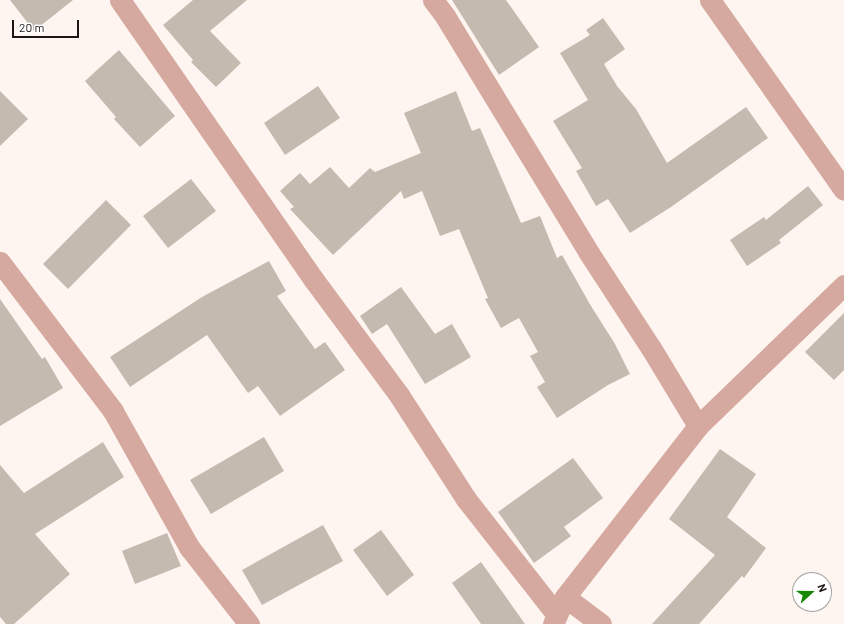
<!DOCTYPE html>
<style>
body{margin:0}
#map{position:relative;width:844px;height:624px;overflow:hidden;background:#fef5f0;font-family:Barlow,sans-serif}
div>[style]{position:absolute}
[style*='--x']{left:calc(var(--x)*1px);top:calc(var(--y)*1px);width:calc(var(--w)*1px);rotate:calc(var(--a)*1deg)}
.building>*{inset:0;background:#c5baaf}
.street>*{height:21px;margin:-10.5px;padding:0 10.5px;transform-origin:10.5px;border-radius:10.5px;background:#d5a99f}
span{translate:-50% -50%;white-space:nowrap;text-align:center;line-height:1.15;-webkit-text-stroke:4px #fff;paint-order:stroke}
.north{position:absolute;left:792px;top:572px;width:40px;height:40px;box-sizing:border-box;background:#fff;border:1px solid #a4a2a1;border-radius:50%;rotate:69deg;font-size:11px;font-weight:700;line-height:16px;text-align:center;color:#1b1613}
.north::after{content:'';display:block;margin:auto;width:14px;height:18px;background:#168805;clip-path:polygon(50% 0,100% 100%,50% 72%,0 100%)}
.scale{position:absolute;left:12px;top:20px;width:67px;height:18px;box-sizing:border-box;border:2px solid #1b1613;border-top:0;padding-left:5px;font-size:12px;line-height:14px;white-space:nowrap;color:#1b1613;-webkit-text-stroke:3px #fff;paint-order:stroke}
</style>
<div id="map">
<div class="building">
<div style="clip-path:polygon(10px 0,73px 0,34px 31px)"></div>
<div style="clip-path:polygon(193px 0,247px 0,210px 31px,241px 63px,216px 87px,191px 62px,193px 60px,163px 25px)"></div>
<div style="clip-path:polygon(452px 0,506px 0,539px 47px,499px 75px)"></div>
<div style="clip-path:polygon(603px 18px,625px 49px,604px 64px,617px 86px,636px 109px,667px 163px,746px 107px,768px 138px,671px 207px,630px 233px,608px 199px,596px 206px,576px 171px,582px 168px,553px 121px,588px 100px,560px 53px,590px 35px,586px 30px)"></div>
<div style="clip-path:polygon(119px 50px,175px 116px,140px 147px,114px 119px,116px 117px,85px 81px)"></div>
<div style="clip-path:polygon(318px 86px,340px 118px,285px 155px,264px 123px)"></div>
<div style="clip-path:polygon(0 91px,28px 119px,0 146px)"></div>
<div style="clip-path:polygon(456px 91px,472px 131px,480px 128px,521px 223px,540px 216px,557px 258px,562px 255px,591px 306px,615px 344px,630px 374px,608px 385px,557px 418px,537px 387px,545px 382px,530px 356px,538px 352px,519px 318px,501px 328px,485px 299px,488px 298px,459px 229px,440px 236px,422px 191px,404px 199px,401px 191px,333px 255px,290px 209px,294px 207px,280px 191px,300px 173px,310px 184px,330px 167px,349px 188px,370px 168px,375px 172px,421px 153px,404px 113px)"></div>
<div style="clip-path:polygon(191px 179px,216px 211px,168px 248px,143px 216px)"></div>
<div style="clip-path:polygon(808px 186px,823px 205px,779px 240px,781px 243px,747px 266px,730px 240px,764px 217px,766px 220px)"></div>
<div style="clip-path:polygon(106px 200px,131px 225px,68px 289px,43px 264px)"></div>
<div style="clip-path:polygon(269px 261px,286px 291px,277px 296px,315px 349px,325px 342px,345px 370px,280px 416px,258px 386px,248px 393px,207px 335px,130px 387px,110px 357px,202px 297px)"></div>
<div style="clip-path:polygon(401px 287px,435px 334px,452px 324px,471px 357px,425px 384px,387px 324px,372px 334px,360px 316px)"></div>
<div style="clip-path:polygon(0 299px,42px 359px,45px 357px,63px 388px,0 426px)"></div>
<div style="clip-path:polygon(844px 313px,844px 370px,834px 380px,805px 352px)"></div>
<div style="clip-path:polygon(264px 437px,284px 471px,211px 514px,190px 480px)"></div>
<div style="clip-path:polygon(103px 442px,124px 477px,35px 534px,70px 574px,14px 624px,6px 624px,0 617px,0 465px,24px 493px)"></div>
<div style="clip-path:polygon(720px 449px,756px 474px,727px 517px,766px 548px,744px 578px,742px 576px,699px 624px,652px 624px,715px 555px,669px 519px)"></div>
<div style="clip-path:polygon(573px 458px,603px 498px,564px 527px,571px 536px,534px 563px,498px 512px)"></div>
<div style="clip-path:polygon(323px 525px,343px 561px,262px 605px,242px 570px)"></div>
<div style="clip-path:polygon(381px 530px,414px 575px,387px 596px,353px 550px)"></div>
<div style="clip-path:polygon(167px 533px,181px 566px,135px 584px,122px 551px)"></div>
<div style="clip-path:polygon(481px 562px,525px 624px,481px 624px,452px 583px)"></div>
</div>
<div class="street">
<div style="--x:120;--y:0;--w:341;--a:55.3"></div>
<div style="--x:314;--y:280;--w:143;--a:53.5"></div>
<div style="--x:399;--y:395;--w:124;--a:57.2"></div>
<div style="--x:466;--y:499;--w:147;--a:51.9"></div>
<div style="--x:433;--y:0;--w:20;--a:53"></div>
<div style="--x:445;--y:16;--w:277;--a:58.7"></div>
<div style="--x:589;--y:253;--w:113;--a:56.9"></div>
<div style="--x:651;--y:348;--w:91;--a:58.9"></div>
<div style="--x:710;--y:0;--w:232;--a:54.8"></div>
<div style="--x:0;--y:262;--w:187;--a:52.8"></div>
<div style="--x:113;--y:411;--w:156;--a:60.8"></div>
<div style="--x:189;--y:547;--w:98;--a:52.1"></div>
<div style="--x:565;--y:597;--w:45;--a:36.9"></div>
<div style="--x:553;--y:624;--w:30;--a:-66"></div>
<div style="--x:565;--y:597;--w:217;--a:-52.1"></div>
<div style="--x:698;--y:426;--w:203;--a:-44"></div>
</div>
<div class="north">N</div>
<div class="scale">20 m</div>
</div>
